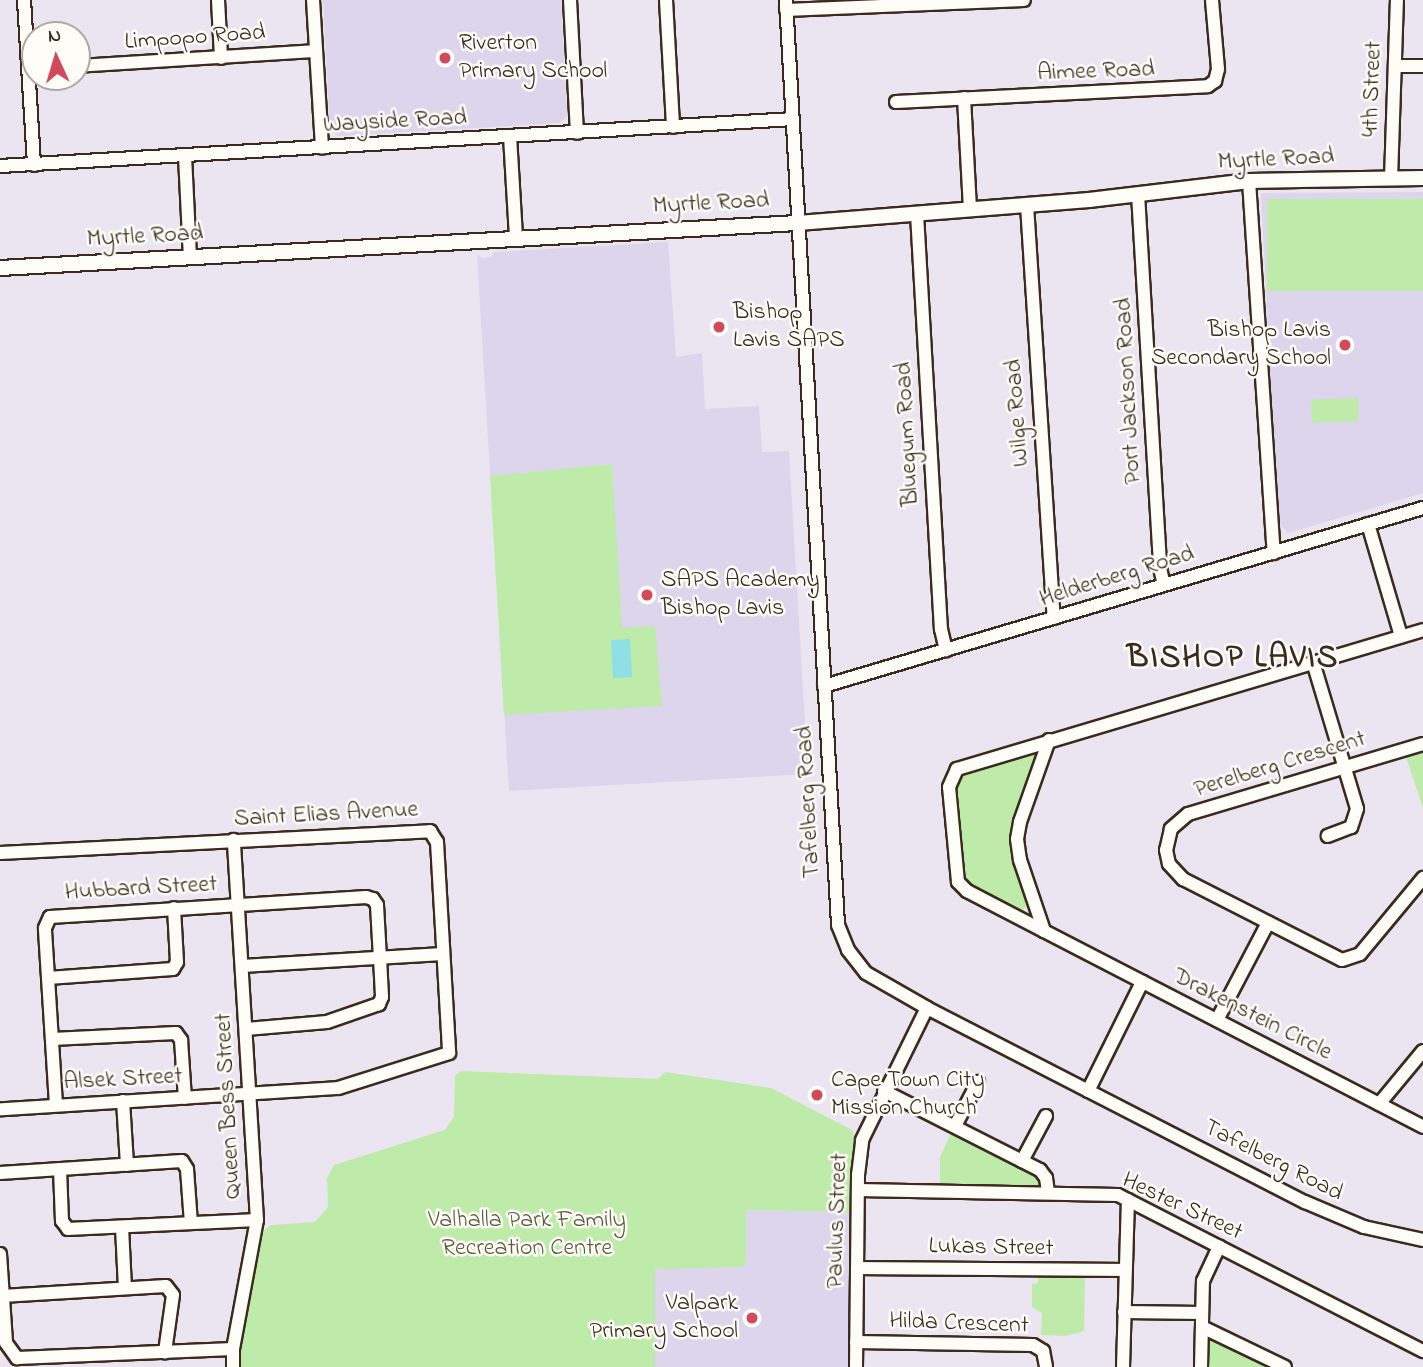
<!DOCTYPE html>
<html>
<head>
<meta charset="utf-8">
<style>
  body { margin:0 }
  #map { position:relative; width:1423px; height:1367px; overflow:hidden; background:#eae5f0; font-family:"Indie Flower",sans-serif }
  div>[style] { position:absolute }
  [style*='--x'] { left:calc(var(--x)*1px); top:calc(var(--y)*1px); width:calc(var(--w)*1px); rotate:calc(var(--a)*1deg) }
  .built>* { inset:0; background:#dcd5ec }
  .green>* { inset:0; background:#beeba9; transform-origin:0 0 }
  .water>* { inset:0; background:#8ee0e4; transform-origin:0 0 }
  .roads { filter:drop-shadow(2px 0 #3b2a1e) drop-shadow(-2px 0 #3b2a1e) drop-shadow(0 2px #3b2a1e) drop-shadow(0 -2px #3b2a1e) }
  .minor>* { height:12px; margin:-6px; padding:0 6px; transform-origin:6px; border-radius:6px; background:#fdfcf7 }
  .tertiary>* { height:14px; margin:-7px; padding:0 7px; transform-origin:7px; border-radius:7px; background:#fdfcf7 }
  .dots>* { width:19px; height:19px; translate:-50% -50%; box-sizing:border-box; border:4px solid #fdfcf7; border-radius:50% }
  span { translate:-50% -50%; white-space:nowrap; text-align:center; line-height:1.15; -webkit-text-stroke:5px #fdfcf7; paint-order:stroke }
  .street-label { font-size:24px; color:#3b2a1e }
  .poi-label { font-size:24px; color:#3b2a1e }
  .left { translate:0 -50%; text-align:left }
  .right { translate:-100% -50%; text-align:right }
  .park-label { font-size:24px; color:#5c5a41 }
  .district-label { font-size:32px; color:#3b2a1e; font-weight:700; letter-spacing:2px }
  .north { position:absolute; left:21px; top:21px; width:70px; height:70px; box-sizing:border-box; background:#fdfcf7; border:2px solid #afa8a0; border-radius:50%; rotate:356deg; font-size:19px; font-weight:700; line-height:28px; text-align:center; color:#3b2a1e }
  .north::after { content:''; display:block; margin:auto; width:24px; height:32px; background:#d1495b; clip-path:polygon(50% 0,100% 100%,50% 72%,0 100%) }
</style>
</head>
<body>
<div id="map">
  <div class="built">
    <div style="clip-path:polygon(323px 0,561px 0,567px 116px,560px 123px,338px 136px,330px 130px)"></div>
    <div style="clip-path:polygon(1423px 192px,1423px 493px,1288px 533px,1278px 521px,1261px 193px)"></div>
    <div style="clip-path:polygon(668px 242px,676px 357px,702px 353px,705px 409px,759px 406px,762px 452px,789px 451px,808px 774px,509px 791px,477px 254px,482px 258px,492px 257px,494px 252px)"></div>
    <div style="clip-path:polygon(746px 1210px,850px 1212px,849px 1367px,655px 1367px,655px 1268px,743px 1267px,746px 1262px)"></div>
  </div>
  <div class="green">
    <div style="left:1423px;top:199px;width:92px;height:156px;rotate:90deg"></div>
    <div style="left:1358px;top:398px;width:23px;height:47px;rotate:88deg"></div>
    <div style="clip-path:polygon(612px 464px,622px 628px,655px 626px,662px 706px,504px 715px,490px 476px)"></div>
    <div style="clip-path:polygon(1423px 749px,1423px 808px,1405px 754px)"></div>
    <div style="clip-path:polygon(1035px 750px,1038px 753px,1017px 818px,1029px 904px,1020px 912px,964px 883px,954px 788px,959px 774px)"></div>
    <div style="clip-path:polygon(461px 1071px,658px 1079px,665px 1072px,771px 1088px,852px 1130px,855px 1138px,850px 1212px,746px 1210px,746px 1262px,743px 1267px,655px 1269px,655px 1367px,239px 1367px,243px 1328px,261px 1233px,271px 1225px,315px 1222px,328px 1207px,327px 1178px,334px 1165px,445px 1130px,454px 1117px,455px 1076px)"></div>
    <div style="clip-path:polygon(953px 1129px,1040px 1175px,1041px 1186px,940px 1186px,940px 1157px)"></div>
    <div style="clip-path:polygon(1038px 1274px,1085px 1274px,1084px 1331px,1066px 1336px,1041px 1335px,1042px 1313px,1032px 1307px,1032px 1284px,1038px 1283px)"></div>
    <div style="clip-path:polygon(1210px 1337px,1277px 1367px,1205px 1367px)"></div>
  </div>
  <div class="water">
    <div style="left:630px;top:639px;width:38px;height:19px;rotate:87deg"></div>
  </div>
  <div class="roads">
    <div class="minor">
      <div style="--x:24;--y:0;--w:165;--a:86.5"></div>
      <div style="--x:218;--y:0;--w:58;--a:87"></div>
      <div style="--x:313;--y:0;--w:148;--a:86.5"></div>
      <div style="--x:570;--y:0;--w:133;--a:87"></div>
      <div style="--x:666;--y:0;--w:127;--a:86.8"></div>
      <div style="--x:786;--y:0;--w:926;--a:86.78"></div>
      <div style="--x:838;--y:925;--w:27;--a:68"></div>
      <div style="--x:848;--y:950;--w:29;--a:52"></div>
      <div style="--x:866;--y:973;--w:70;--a:29.8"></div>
      <div style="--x:927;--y:1008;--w:425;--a:27.2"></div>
      <div style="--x:1305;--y:1202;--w:64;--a:23"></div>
      <div style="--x:1364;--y:1227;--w:60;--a:12.4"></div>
      <div style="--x:786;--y:10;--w:238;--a:-2.4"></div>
      <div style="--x:77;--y:66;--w:239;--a:-3.6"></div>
      <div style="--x:1395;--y:66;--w:28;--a:0"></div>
      <div style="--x:964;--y:98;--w:112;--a:86.9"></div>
      <div style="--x:896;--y:102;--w:312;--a:-2.9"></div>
      <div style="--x:1208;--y:86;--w:9;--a:-36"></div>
      <div style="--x:1215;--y:81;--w:12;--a:-76"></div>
      <div style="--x:1218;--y:69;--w:69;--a:-95"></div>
      <div style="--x:510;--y:136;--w:102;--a:86.6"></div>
      <div style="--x:185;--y:156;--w:101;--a:87.2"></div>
      <div style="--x:0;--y:166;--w:794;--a:-3.39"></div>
      <div style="--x:1391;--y:179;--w:179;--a:-88.1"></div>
      <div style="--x:1249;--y:181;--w:373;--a:86.2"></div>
      <div style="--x:1138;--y:194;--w:375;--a:86.6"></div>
      <div style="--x:1160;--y:568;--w:17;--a:77"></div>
      <div style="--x:1027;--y:205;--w:414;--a:86.3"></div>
      <div style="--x:917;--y:214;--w:416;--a:86.7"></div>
      <div style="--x:941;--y:629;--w:22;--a:77"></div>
      <div style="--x:1368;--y:524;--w:117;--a:73.6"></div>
      <div style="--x:1313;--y:662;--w:153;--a:73.3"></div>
      <div style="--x:1357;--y:809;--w:19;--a:108"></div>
      <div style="--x:1351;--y:827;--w:25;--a:159"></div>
      <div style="--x:824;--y:686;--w:625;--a:-16.55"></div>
      <div style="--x:1049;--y:740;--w:87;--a:109.5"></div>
      <div style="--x:1020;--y:822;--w:17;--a:100"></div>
      <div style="--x:1017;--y:839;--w:21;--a:82"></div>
      <div style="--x:1020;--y:860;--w:75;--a:71.3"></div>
      <div style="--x:1044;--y:931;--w:427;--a:27.3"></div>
      <div style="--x:1423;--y:744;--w:245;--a:163.4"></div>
      <div style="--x:1188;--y:814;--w:23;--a:139"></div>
      <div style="--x:1171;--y:829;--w:22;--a:103"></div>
      <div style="--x:1166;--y:850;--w:14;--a:78"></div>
      <div style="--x:1169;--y:864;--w:21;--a:47"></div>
      <div style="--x:1183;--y:879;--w:178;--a:27"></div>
      <div style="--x:1342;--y:960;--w:19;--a:-18"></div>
      <div style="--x:1360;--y:954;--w:99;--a:-50.3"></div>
      <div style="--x:0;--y:853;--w:431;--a:-2.9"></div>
      <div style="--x:430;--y:831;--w:13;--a:58"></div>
      <div style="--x:437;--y:842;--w:211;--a:86.7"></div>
      <div style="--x:449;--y:1053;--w:116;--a:162.5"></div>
      <div style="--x:338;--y:1088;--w:339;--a:176.4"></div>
      <div style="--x:1044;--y:931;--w:87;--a:-152.5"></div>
      <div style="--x:967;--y:891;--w:13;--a:-135"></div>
      <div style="--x:958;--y:882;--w:95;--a:-95.4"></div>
      <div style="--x:949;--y:787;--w:20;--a:-66"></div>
      <div style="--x:957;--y:769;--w:486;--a:-16.6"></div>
      <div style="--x:242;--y:966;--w:201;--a:-3.4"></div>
      <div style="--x:48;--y:978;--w:125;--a:-4.1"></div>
      <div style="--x:173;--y:969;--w:8;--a:-60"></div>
      <div style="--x:177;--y:962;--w:54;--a:-93.2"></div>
      <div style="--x:1217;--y:1020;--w:110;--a:-62.3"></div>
      <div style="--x:52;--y:1039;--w:124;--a:-2.8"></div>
      <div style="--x:176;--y:1033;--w:9;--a:54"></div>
      <div style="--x:181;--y:1040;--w:58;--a:86.1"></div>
      <div style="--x:884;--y:1091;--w:175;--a:26.9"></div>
      <div style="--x:1040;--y:1170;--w:10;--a:53"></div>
      <div style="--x:1046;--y:1178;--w:15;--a:82"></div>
      <div style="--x:1088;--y:1091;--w:122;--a:-63.6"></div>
      <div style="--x:123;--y:1101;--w:64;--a:86.4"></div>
      <div style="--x:1379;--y:1104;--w:69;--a:-50.3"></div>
      <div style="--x:56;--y:1105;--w:177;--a:-93.6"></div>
      <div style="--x:45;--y:928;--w:12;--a:-66"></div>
      <div style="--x:50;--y:917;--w:317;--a:-3.6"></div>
      <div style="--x:366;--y:897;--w:7;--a:16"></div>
      <div style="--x:373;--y:899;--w:7;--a:56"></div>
      <div style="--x:377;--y:905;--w:53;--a:86.8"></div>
      <div style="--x:380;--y:958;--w:39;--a:87"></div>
      <div style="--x:382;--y:997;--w:8;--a:113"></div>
      <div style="--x:379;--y:1004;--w:55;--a:160.9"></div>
      <div style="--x:327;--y:1022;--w:81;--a:175.1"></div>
      <div style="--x:955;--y:1126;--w:50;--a:-62.4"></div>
      <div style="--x:1022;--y:1161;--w:51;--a:-61.9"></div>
      <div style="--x:60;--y:1169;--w:52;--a:87.8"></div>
      <div style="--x:62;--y:1221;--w:10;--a:53"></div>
      <div style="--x:68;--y:1229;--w:189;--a:-2.7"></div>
      <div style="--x:0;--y:1173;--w:182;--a:-3.8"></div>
      <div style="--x:182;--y:1161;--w:9;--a:58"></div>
      <div style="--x:187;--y:1169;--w:54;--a:85.8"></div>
      <div style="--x:858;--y:1190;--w:260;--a:1.1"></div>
      <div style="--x:1118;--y:1195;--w:343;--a:27.1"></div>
      <div style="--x:122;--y:1227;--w:61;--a:87.2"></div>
      <div style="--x:0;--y:1254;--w:89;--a:86.1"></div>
      <div style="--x:6;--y:1343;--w:19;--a:54"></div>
      <div style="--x:17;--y:1358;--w:216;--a:-2.4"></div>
      <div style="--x:857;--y:1268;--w:267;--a:0.4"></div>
      <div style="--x:2;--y:1296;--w:164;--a:-3.5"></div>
      <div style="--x:166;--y:1286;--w:11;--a:52"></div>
      <div style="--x:173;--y:1295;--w:58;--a:98"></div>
      <div style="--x:1124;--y:1312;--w:78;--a:0.7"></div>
      <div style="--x:1202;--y:1327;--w:92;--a:25.7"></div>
      <div style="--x:856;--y:1342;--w:177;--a:1"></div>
      <div style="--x:1033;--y:1345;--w:12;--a:31"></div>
      <div style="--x:1043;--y:1351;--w:16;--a:79"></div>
      <div style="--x:233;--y:1367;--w:18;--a:-90"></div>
      <div style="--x:233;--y:1349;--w:131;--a:-79.5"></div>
      <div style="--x:257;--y:1220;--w:381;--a:-93.5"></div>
      <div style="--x:856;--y:1367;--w:192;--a:-89.4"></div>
      <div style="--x:858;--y:1175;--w:35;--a:-83"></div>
      <div style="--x:862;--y:1140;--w:147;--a:-63.8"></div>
      <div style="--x:1123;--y:1367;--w:167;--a:-88.3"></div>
      <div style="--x:1201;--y:1367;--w:86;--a:-88.7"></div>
      <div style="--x:1203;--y:1281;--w:38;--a:-65"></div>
    </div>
    <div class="tertiary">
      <div style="--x:0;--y:268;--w:799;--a:-3.23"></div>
      <div style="--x:798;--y:223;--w:292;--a:-4.5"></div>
      <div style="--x:1089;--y:200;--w:161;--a:-6.8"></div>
      <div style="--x:1249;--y:181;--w:174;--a:-1"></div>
    </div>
  </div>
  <div class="dots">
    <div style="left:445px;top:58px;background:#d1495b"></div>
    <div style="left:719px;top:327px;background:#d1495b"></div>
    <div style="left:1345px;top:345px;background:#d1495b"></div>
    <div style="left:647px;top:595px;background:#d1495b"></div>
    <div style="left:817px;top:1095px;background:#d1495b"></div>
    <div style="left:752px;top:1318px;background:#d1495b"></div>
  </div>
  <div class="street-label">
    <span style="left:195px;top:38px;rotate:-4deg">Limpopo Road</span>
    <span style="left:1096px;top:72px;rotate:-2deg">Aimee Road</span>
    <span style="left:1373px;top:89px;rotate:-88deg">4th Street</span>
    <span style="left:395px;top:122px;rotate:-3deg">Wayside Road</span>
    <span style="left:1276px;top:160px;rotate:-3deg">Myrtle Road</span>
    <span style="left:711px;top:204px;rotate:-3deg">Myrtle Road</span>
    <span style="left:145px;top:237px;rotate:-3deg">Myrtle Road</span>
    <span style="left:1129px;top:391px;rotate:-93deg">Port Jackson Road</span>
    <span style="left:1018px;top:413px;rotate:-94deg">Wilge Road</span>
    <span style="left:908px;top:434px;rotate:-93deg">Bluegum Road</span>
    <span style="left:1117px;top:577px;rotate:-17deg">Helderberg Road</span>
    <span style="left:1280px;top:765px;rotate:-17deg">Perelberg Crescent</span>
    <span style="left:809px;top:802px;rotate:-93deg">Tafelberg Road</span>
    <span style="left:326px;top:815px;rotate:-3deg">Saint Elias Avenue</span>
    <span style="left:141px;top:889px;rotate:-3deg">Hubbard Street</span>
    <span style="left:1252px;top:1015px;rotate:27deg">Drakenstein Circle</span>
    <span style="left:123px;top:1080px;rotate:-3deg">Alsek Street</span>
    <span style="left:229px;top:1106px;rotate:-93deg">Queen Bess Street</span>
    <span style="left:1273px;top:1161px;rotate:27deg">Tafelberg Road</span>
    <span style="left:1182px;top:1207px;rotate:25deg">Hester Street</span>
    <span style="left:838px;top:1221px;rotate:-88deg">Paulus Street</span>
    <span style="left:991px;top:1248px;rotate:1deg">Lukas Street</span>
    <span style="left:959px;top:1324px;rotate:2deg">Hilda Crescent</span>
  </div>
  <div class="poi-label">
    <span class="left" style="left:459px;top:58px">Riverton<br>Primary School</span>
    <span class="left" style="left:733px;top:327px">Bishop<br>Lavis SAPS</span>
    <span class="right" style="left:1331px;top:345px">Bishop Lavis<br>Secondary School</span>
    <span class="left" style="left:661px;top:595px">SAPS Academy<br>Bishop Lavis</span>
    <span class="left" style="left:831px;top:1095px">Cape Town City<br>Mission Church</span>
    <span class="right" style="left:738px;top:1318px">Valpark<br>Primary School</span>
  </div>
  <div class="park-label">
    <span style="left:527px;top:1235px">Valhalla Park Family<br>Recreation Centre</span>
  </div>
  <div class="district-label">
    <span style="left:1233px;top:659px">BISHOP LAVIS</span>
  </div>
  <div class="north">N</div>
</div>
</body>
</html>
